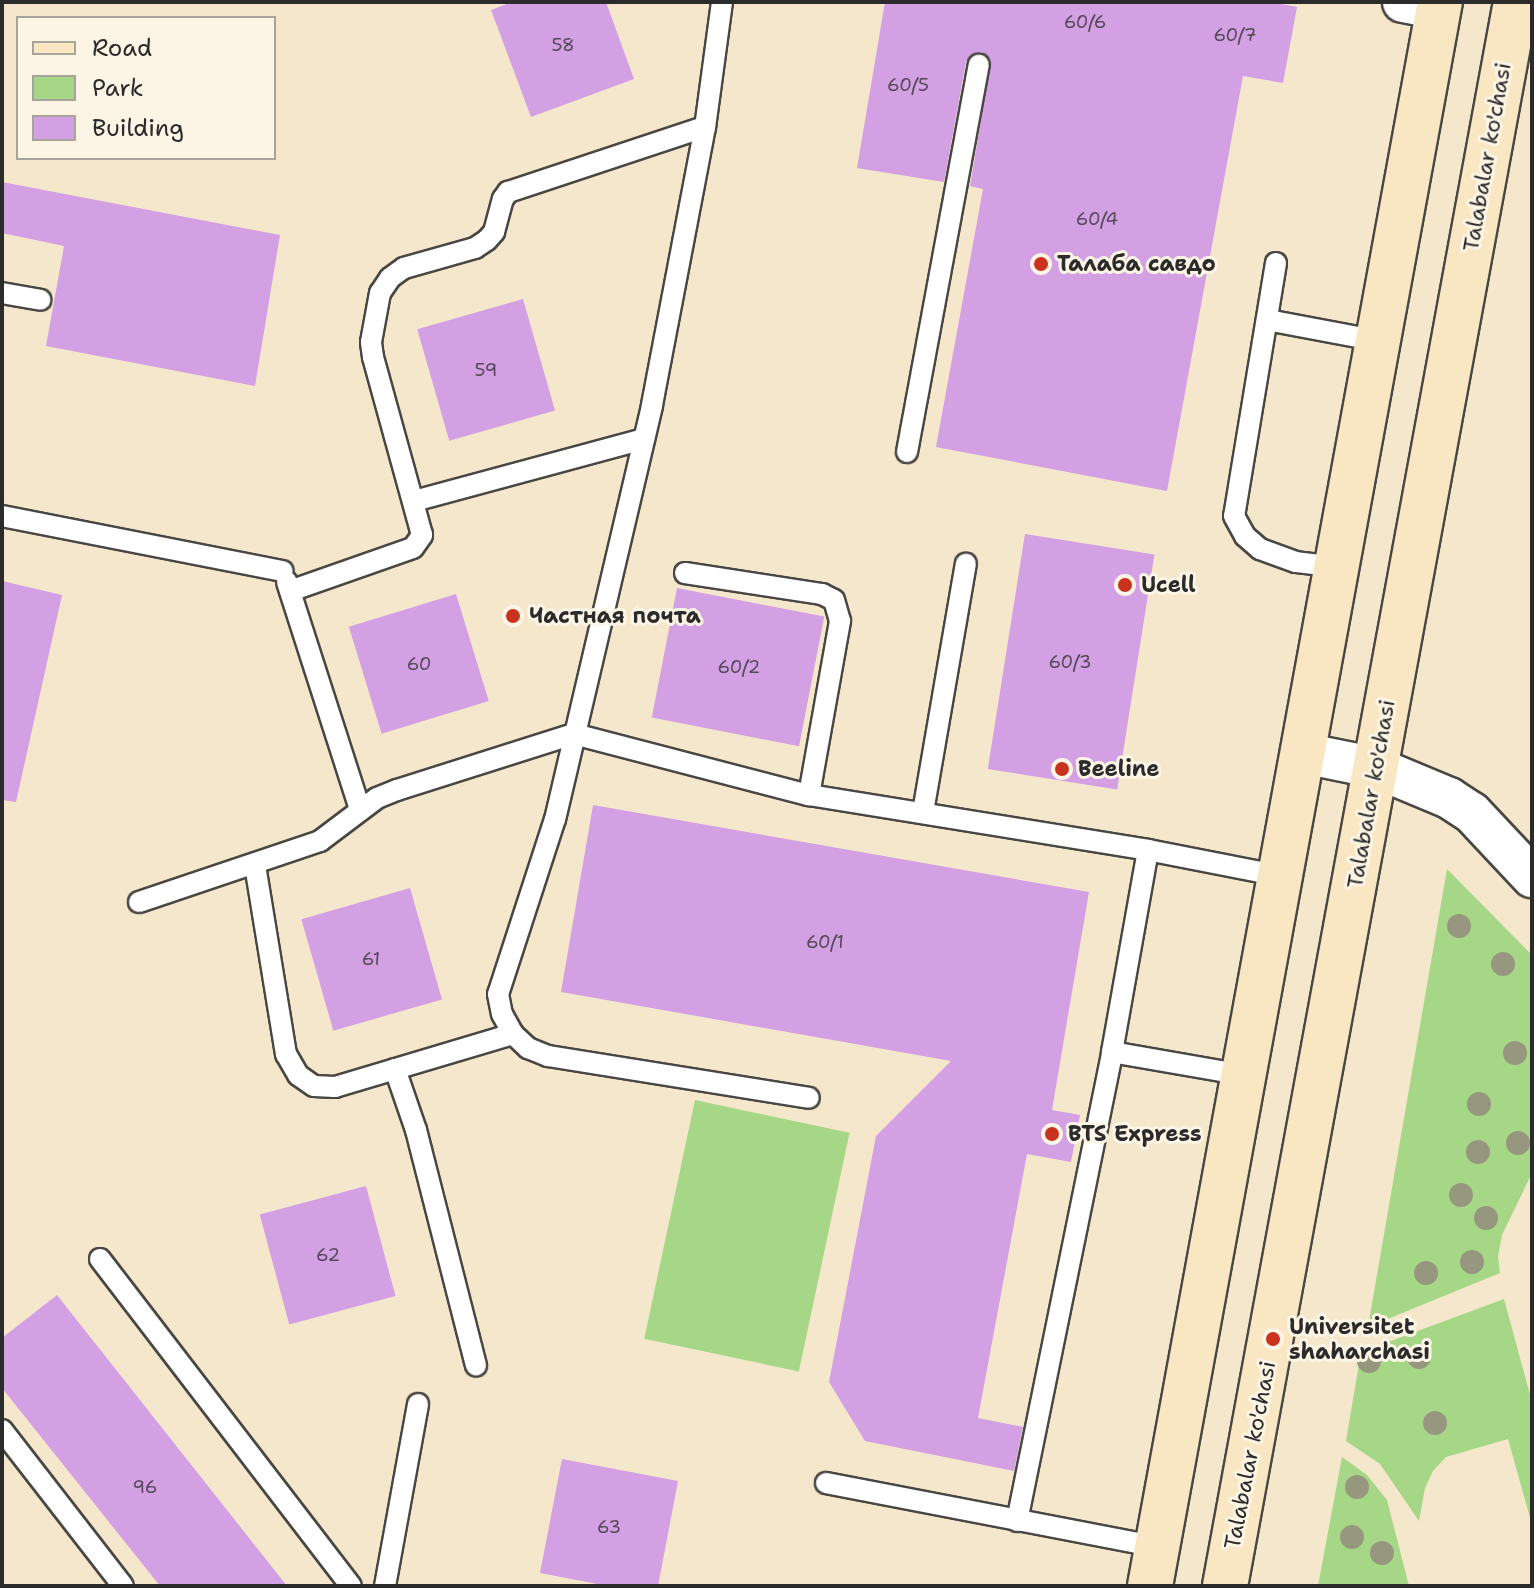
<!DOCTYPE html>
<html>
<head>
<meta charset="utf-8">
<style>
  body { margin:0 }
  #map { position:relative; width:1534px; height:1588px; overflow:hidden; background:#f5e7cc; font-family:"Shantell Sans",sans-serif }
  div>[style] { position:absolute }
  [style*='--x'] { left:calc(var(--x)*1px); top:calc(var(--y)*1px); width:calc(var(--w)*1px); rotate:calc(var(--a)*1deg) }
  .green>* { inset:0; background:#a6d786; transform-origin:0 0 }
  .building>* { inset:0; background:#d2a0e3; transform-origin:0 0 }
  .roads { filter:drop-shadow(2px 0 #494743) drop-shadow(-2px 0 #494743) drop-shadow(0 2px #494743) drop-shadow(0 -2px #494743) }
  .lane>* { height:20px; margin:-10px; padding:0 10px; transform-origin:10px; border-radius:10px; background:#fff }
  .street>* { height:40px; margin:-20px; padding:0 20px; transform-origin:20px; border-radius:20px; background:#fff }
  .secondary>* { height:44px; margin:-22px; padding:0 22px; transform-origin:22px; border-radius:22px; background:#f9e7c3 }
  .trees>* { width:24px; height:24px; margin:-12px; border-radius:50%; background:#979780 }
  .dots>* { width:22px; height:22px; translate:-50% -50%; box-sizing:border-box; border:4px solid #fcf5e5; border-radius:50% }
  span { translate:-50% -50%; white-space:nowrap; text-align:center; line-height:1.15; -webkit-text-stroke:6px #fcf5e5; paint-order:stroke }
  .number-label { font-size:18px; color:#554859 }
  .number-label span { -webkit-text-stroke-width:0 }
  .street-label { font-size:22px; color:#2b2b2b }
  .poi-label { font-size:22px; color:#2b2b2b; font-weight:700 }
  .left { translate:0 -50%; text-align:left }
  .frame { position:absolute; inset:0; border:4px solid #2b2b2b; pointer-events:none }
  .legend { position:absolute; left:16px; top:16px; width:260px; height:144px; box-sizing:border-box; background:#fcf5e5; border:2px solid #a8a49b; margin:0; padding:10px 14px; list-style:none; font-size:24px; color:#2b2b2b }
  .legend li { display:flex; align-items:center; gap:16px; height:40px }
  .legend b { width:40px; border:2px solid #a8a49b }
</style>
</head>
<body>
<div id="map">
  <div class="green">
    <div style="clip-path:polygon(1447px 869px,1532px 955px,1532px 1173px,1502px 1235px,1498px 1256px,1500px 1273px,1368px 1327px)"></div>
    <div style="left:695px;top:1100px;width:158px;height:244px;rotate:12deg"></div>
    <div style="clip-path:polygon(1504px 1299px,1532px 1402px,1532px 1525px,1508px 1439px,1446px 1457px,1433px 1471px,1425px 1488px,1419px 1521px,1380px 1464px,1346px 1441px,1361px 1352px)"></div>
    <div style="clip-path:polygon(1342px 1457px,1367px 1475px,1387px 1500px,1409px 1586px,1318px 1586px)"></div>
  </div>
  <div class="building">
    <div style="clip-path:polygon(512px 2px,606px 2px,634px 79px,531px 117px,491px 10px)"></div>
    <div style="clip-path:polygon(885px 2px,1271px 2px,1297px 7px,1283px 83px,1243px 76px,1167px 491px,936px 447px,983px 189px,970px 186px,991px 61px,981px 52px,970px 56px,966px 62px,944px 182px,857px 168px)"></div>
    <div style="clip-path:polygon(2px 182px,280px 235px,255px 386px,46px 346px,64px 246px,2px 233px)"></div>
    <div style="left:523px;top:299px;width:116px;height:110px;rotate:74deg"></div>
    <div style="left:1025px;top:534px;width:131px;height:238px;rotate:9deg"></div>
    <div style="clip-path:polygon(2px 581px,62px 595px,16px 802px,2px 800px)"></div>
    <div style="left:677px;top:588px;width:150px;height:132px;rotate:11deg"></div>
    <div style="left:456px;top:594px;width:112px;height:112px;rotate:73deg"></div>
    <div style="clip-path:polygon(593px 805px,1089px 892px,1052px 1110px,1080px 1115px,1071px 1162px,1027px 1154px,978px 1418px,1023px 1427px,1014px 1471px,865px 1441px,829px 1382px,876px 1136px,951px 1061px,561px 992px)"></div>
    <div style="left:410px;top:888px;width:116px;height:113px;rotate:74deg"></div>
    <div style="left:366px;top:1186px;width:114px;height:110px;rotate:75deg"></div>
    <div style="clip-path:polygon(57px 1295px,287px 1586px,160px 1586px,2px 1388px,2px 1338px)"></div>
    <div style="clip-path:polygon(562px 1459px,678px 1481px,658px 1586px,608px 1586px,540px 1573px)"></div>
  </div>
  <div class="roads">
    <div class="lane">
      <div style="--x:722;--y:2;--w:126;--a:97.7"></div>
      <div style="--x:705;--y:127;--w:284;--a:100.8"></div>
      <div style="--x:652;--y:406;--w:424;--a:103.2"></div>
      <div style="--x:555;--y:819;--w:184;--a:108"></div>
      <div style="--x:498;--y:994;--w:20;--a:79"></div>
      <div style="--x:502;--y:1014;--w:23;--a:61"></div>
      <div style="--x:513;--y:1034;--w:21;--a:43"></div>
      <div style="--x:528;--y:1048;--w:22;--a:22"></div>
      <div style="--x:548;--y:1056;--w:264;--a:9.1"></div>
      <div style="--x:1276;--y:263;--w:256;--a:99.4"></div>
      <div style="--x:1234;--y:516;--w:23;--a:61"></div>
      <div style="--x:1245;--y:536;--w:20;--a:41"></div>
      <div style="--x:1260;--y:549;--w:38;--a:20"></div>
      <div style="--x:1296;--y:562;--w:42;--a:6.8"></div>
      <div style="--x:2;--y:293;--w:39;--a:10"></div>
      <div style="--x:1267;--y:320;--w:114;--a:10.6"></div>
      <div style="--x:907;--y:452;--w:394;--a:-79.5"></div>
      <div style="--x:414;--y:501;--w:238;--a:-15.1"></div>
      <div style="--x:2;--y:516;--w:286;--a:11.1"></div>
      <div style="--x:685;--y:573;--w:139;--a:8.7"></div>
      <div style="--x:822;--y:594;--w:13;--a:27"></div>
      <div style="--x:834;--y:600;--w:22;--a:74"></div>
      <div style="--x:840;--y:621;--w:177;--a:100.1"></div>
      <div style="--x:287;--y:582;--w:239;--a:72.2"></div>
      <div style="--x:290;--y:591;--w:130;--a:-19.3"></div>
      <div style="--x:413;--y:548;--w:16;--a:-55"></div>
      <div style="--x:422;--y:535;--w:185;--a:-105.4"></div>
      <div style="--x:373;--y:357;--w:15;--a:-98"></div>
      <div style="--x:371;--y:342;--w:50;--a:-79.6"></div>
      <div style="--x:380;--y:293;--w:18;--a:-56"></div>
      <div style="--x:390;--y:278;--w:17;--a:-36"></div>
      <div style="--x:404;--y:268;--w:74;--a:-15.7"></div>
      <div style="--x:475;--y:248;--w:14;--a:-34"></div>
      <div style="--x:487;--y:240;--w:11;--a:-49"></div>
      <div style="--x:494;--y:232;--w:34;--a:-75"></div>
      <div style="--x:503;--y:199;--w:9;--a:-54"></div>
      <div style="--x:508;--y:192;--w:207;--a:-18.3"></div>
      <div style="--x:923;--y:812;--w:252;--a:-80.2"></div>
      <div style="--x:1148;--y:850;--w:205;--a:100.1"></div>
      <div style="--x:1112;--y:1052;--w:134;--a:9.9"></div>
      <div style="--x:255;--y:865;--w:192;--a:80.7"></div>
      <div style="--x:286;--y:1054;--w:24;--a:60"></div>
      <div style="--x:298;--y:1075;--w:19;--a:35"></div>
      <div style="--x:314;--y:1086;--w:21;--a:3"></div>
      <div style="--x:335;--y:1087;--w:186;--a:-16.6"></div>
      <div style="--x:139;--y:902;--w:191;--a:-18.6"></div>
      <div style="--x:320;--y:841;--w:71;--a:-37"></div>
      <div style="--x:377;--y:798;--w:22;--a:-22"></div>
      <div style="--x:397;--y:790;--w:186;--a:-17.6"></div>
      <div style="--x:574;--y:734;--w:243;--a:14.6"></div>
      <div style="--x:809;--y:795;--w:343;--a:9.2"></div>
      <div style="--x:1148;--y:850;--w:135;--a:11.1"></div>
      <div style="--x:395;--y:1069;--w:65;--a:71"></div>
      <div style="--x:416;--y:1130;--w:243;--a:75.7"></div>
      <div style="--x:100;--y:1259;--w:412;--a:52.5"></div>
      <div style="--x:2;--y:1430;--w:197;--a:52.2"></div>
      <div style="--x:826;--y:1483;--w:337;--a:10.9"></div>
      <div style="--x:1017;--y:1521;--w:479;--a:-78.5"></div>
      <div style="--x:385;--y:1586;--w:185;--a:-79.7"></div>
    </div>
    <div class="street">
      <div style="--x:1403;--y:2;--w:36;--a:11"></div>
      <div style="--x:1303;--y:753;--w:76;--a:11.5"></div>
      <div style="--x:1377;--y:768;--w:78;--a:22.6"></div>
      <div style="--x:1449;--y:798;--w:27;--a:33"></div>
      <div style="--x:1472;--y:813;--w:88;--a:46.8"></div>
    </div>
    <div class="secondary">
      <div style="--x:1150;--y:1586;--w:1610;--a:-79.63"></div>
      <div style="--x:1225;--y:1586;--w:1611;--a:-79.59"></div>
    </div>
  </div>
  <div class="trees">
    <div style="left:1459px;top:926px"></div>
    <div style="left:1503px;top:964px"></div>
    <div style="left:1515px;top:1053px"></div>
    <div style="left:1479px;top:1104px"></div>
    <div style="left:1518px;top:1143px"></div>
    <div style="left:1478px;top:1152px"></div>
    <div style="left:1461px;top:1195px"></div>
    <div style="left:1486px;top:1218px"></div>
    <div style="left:1472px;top:1262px"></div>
    <div style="left:1426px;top:1273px"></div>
    <div style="left:1419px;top:1357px"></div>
    <div style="left:1369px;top:1361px"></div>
    <div style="left:1435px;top:1423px"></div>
    <div style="left:1357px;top:1487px"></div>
    <div style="left:1352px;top:1537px"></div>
    <div style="left:1382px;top:1553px"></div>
  </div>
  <div class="dots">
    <div style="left:1041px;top:264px;background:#c8321e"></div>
    <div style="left:1125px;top:585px;background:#c8321e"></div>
    <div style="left:513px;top:616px;background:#c8321e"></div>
    <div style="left:1062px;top:769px;background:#c8321e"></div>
    <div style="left:1052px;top:1134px;background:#c8321e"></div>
    <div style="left:1273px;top:1339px;background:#c8321e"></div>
  </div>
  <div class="number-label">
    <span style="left:1085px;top:22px">60/6</span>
    <span style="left:1235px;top:35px">60/7</span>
    <span style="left:563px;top:45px">58</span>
    <span style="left:908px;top:85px">60/5</span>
    <span style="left:1097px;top:219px">60/4</span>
    <span style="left:486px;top:370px">59</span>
    <span style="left:1070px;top:662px">60/3</span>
    <span style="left:419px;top:664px">60</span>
    <span style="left:739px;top:667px">60/2</span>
    <span style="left:825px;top:942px">60/1</span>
    <span style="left:371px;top:959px">61</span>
    <span style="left:328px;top:1255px">62</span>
    <span style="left:145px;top:1487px">96</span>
    <span style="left:609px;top:1527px">63</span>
  </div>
  <div class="street-label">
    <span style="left:1487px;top:157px;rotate:-80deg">Talabalar ko'chasi</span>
    <span style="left:1371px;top:794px;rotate:-80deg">Talabalar ko'chasi</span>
    <span style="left:1250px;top:1455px;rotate:-79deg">Talabalar ko'chasi</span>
  </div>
  <div class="poi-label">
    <span class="left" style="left:1057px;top:264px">Талаба савдо</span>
    <span class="left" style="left:1141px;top:585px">Ucell</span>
    <span class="left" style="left:529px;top:616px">Частная почта</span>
    <span class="left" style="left:1078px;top:769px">Beeline</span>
    <span class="left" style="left:1068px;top:1134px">BTS Express</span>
    <span class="left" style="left:1289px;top:1339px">Universitet<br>shaharchasi</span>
  </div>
  <div class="frame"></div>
  <ul class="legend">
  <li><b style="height:10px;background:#f9e7c3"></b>Road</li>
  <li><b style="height:22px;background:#a6d786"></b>Park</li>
  <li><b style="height:22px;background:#d2a0e3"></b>Building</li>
  </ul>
</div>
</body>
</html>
